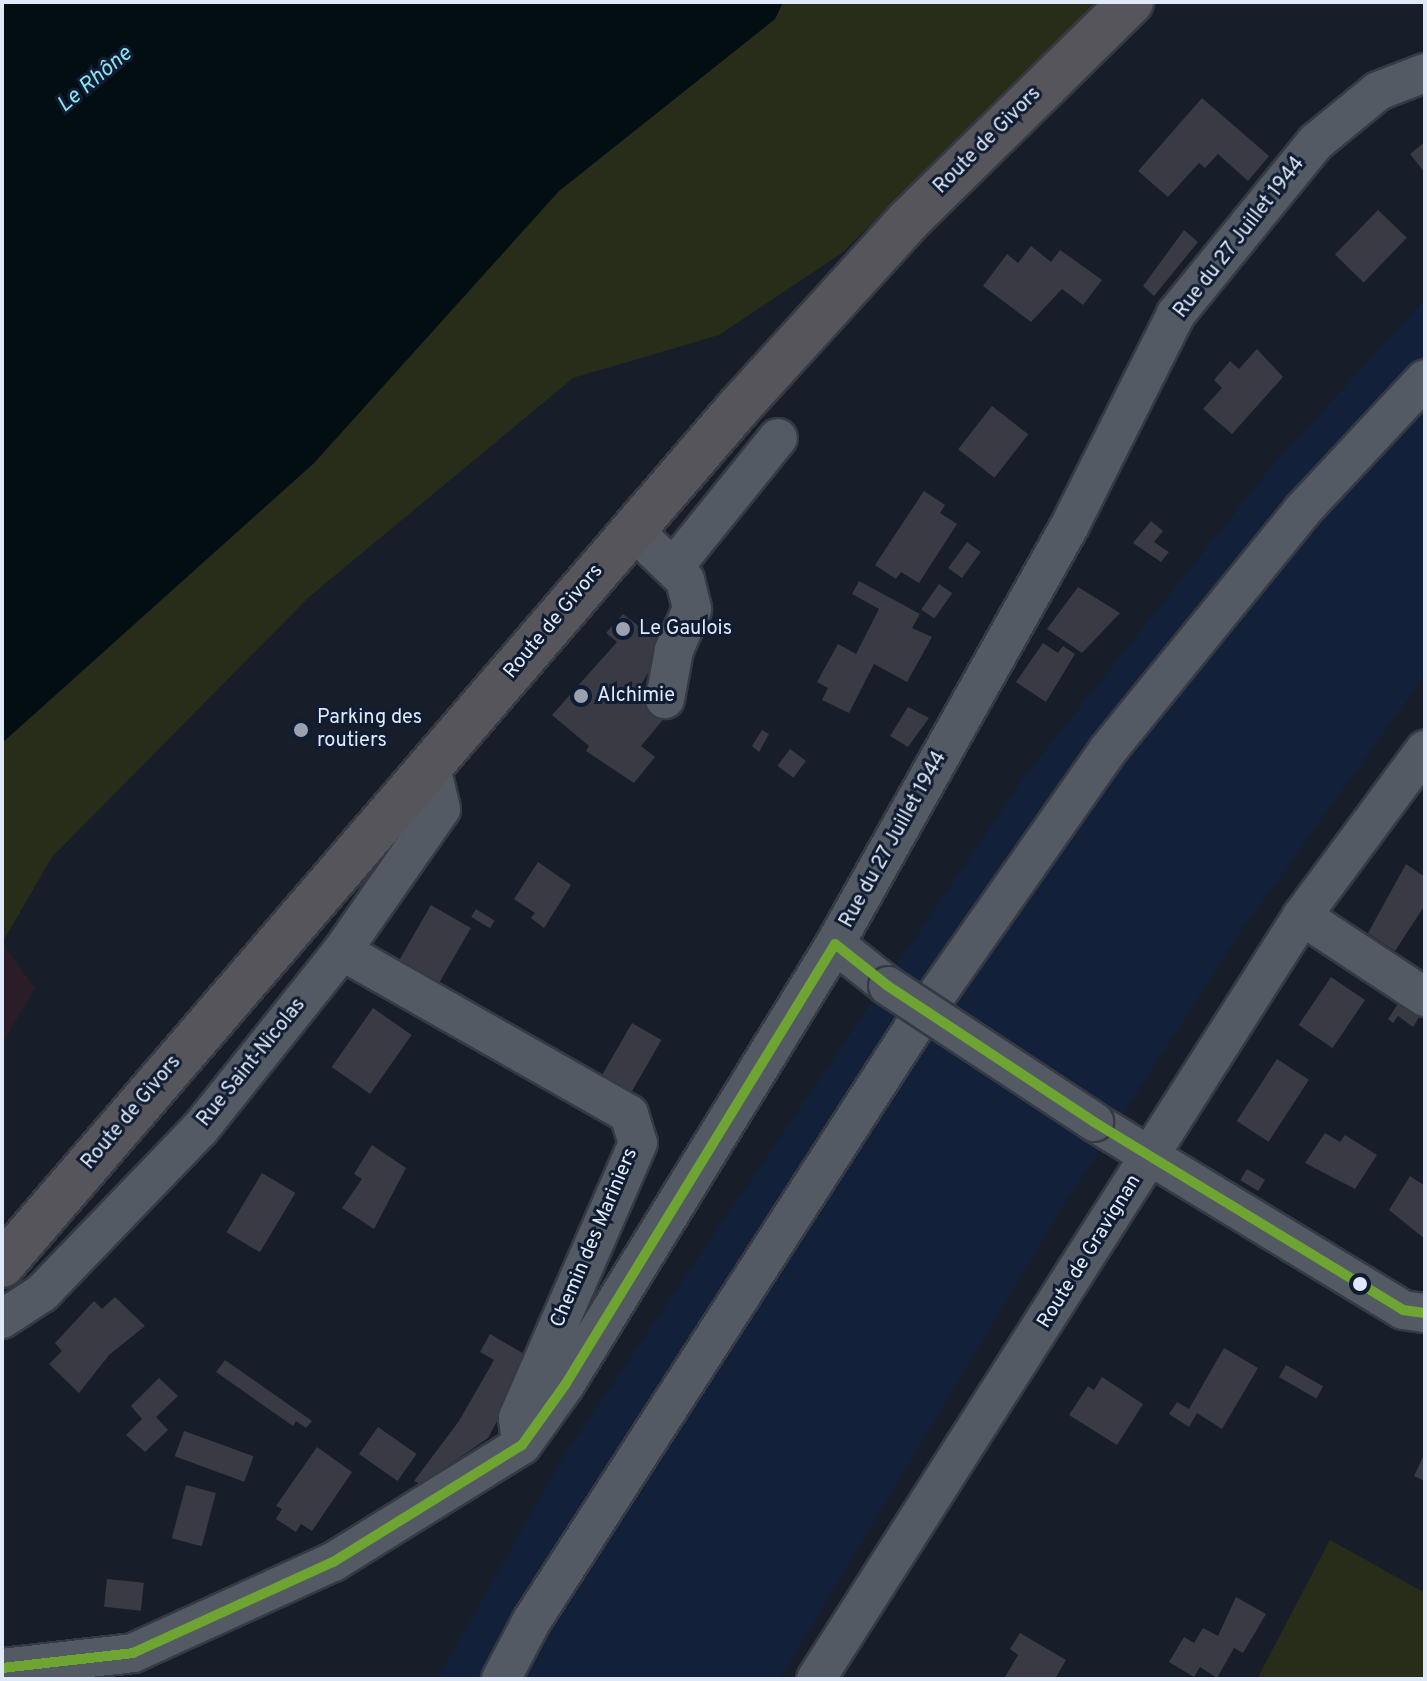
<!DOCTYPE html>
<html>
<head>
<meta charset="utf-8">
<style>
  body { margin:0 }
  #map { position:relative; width:1427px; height:1681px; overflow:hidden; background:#171e29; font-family:Overpass,sans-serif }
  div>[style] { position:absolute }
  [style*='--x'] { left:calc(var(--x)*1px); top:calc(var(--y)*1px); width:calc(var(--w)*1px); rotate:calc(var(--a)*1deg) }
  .industrial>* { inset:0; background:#2a1d28 }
  .built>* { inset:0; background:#122039 }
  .green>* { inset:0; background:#282d19 }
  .water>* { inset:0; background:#020e12 }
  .building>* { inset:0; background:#3a3a44; transform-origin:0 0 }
  .roads { filter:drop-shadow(2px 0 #353a44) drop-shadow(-2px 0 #353a44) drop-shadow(0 2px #353a44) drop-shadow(0 -2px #353a44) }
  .minor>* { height:38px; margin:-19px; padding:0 19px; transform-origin:19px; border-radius:19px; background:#535a63 }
  .major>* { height:44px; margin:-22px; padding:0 22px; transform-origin:22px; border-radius:22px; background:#56555b }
  .bridges { filter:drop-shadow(2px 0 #353a44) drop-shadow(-2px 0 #353a44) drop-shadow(0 2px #353a44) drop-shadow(0 -2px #353a44) }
  .minor-bridge>* { height:38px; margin:-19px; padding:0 19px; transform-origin:19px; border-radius:19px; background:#535a63 }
  .bus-1>* { height:10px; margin:-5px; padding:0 5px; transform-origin:5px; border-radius:5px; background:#6da432 }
  .dots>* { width:22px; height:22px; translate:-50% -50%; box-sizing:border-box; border:4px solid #0f1c31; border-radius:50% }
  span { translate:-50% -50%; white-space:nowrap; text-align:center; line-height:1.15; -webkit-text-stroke:6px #0f1c31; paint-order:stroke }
  .street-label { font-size:20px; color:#e0e9f8 }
  .poi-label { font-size:20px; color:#e0e9f8 }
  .left { translate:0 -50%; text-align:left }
  .water-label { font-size:22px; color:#8de3f1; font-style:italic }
  .frame { position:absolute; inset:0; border:4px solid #e0e9f8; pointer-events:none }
</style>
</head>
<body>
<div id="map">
  <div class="industrial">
    <div style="clip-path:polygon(2px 943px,35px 988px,2px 1044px)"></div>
  </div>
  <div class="built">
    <div style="clip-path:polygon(1425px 299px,1425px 675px,1240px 933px,1056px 1218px,780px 1679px,437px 1679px,565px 1454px,1025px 776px,1267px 472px)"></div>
  </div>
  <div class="green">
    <div style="clip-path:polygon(783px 2px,1098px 2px,842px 253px,719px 335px,573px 378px,309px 597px,52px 857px,2px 943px,2px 743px,314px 463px,559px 191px,775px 19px)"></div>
    <div style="clip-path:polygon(1330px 1540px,1425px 1593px,1425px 1679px,1257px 1679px)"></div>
  </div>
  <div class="water">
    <div style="clip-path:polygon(2px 2px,783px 2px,775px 19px,559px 191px,314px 463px,2px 743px)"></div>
  </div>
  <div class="building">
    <div style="clip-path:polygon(1202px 98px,1269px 156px,1248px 181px,1218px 154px,1205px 168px,1199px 163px,1168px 197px,1138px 171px)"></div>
    <div style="clip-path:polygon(1425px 142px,1425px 173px,1410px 154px)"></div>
    <div style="left:1378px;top:210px;width:40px;height:62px;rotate:44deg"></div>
    <div style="clip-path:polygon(1184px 230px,1198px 242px,1154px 296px,1143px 286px)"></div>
    <div style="clip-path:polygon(1031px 246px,1051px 262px,1060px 250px,1102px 280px,1083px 305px,1062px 289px,1031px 322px,983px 286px,1007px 254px,1018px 263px)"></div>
    <div style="clip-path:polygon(1257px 349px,1283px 377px,1232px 434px,1203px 409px,1222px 388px,1214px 380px,1230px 361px,1239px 369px)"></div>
    <div style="left:992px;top:406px;width:46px;height:55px;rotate:38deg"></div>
    <div style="clip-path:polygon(924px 491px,945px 505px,940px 513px,957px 524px,919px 583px,901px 572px,896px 579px,875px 565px)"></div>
    <div style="clip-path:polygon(1151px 521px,1163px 531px,1154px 542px,1169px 552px,1161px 562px,1133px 543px)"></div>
    <div style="left:967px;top:542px;width:17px;height:32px;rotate:36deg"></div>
    <div style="clip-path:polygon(859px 581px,920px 614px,912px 628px,932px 637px,907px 682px,874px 664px,849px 713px,822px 700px,828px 688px,817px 682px,838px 644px,856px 654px,879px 609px,852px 594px)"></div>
    <div style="left:939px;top:584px;width:16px;height:31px;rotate:35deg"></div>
    <div style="clip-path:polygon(1078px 587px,1120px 613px,1082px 653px,1047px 629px)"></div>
    <div style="clip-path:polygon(623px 614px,649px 634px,658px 622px,671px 634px,641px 685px,649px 692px,644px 698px,666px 716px,641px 746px,655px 757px,634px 783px,586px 751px,589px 746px,552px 715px,617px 642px,606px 633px)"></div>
    <div style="clip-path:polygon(1043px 643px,1058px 653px,1063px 646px,1075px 654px,1046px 702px,1016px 682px)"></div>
    <div style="clip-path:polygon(908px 707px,929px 718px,908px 747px,890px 736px)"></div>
    <div style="clip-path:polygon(762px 730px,769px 734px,759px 752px,752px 746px)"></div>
    <div style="left:790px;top:749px;width:20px;height:21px;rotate:37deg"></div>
    <div style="clip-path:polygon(538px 862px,571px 885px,544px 928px,531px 918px,535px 913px,514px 899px)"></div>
    <div style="clip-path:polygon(1406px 864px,1425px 877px,1425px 905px,1395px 951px,1368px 933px)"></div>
    <div style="left:431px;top:905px;width:46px;height:67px;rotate:30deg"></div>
    <div style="left:476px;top:909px;width:22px;height:9px;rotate:32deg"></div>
    <div style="left:1331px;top:977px;width:41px;height:58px;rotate:34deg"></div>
    <div style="clip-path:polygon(1399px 1002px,1420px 1016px,1413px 1027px,1398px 1016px,1393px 1023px,1388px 1019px)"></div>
    <div style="left:373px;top:1008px;width:47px;height:72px;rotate:35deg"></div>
    <div style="left:632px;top:1023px;width:34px;height:68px;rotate:30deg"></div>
    <div style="left:1277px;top:1059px;width:38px;height:74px;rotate:33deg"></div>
    <div style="clip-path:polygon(1325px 1133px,1340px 1142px,1345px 1135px,1377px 1155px,1355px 1189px,1305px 1163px)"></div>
    <div style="clip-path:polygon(372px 1145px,406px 1168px,374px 1229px,342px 1208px,362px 1179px,354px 1174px)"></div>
    <div style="left:1247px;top:1169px;width:21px;height:13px;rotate:31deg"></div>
    <div style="left:262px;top:1173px;width:39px;height:69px;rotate:31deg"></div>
    <div style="clip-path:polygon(1410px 1176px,1425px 1186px,1425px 1239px,1389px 1210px)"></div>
    <div style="clip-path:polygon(115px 1297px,145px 1326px,109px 1355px,79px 1393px,49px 1364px,62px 1351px,55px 1343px,94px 1301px,102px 1309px)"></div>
    <div style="clip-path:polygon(490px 1334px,531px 1358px,488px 1438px,421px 1484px,414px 1481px,459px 1421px,494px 1360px,480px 1352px)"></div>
    <div style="clip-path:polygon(1224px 1348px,1258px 1368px,1222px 1429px,1197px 1413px,1189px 1427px,1169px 1414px,1177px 1402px,1189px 1409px)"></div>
    <div style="clip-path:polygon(225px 1360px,312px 1421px,306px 1428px,296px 1421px,293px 1426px,216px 1372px)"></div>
    <div style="left:1286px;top:1365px;width:43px;height:14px;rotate:30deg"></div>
    <div style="clip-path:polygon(1102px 1377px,1143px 1404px,1117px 1445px,1069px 1415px,1088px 1386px,1094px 1390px)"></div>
    <div style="clip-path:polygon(159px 1378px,178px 1396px,156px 1417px,168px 1430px,145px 1452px,126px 1435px,142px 1419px,131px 1406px)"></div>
    <div style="left:378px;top:1427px;width:47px;height:33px;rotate:35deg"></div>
    <div style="left:184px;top:1431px;width:74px;height:27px;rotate:20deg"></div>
    <div style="clip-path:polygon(317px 1447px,352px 1472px,312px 1531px,301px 1524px,296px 1532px,276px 1519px,282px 1509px,276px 1506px)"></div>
    <div style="clip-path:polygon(1425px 1453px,1425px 1481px,1414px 1476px)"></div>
    <div style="left:186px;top:1485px;width:31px;height:55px;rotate:15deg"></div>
    <div style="left:107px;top:1579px;width:37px;height:28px;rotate:6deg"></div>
    <div style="clip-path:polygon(1236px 1597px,1266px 1614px,1243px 1653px,1234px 1648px,1217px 1678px,1200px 1667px,1194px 1677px,1169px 1662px,1184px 1637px,1194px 1643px,1203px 1628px,1218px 1636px)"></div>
    <div style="clip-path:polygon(1020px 1633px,1066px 1660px,1055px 1679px,1005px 1677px,1018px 1655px,1010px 1649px)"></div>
  </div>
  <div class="roads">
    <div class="minor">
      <div style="--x:632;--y:529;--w:74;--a:43.9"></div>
      <div style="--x:685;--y:580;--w:30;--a:76"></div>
      <div style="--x:692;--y:609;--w:45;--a:113.7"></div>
      <div style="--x:674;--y:650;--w:50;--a:100.4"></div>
      <div style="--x:673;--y:568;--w:167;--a:-51.1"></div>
      <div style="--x:1302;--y:916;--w:147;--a:33.4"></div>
      <div style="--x:835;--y:944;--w:68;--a:38.4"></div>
      <div style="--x:342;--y:951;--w:330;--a:29.6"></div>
      <div style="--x:629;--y:1114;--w:30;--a:73"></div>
      <div style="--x:638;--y:1143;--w:300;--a:113.6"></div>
      <div style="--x:518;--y:1418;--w:17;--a:83"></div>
      <div style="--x:1094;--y:1122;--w:362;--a:31.3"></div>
      <div style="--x:1403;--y:1310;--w:22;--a:8"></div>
      <div style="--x:2;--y:1319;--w:48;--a:-33"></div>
      <div style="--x:42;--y:1293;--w:228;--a:-46.1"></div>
      <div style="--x:200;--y:1129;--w:228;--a:-51.4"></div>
      <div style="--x:342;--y:951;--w:173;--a:-55.1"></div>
      <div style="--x:441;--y:809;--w:43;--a:-103.4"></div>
      <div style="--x:2;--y:1668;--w:132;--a:-6.5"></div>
      <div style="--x:133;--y:1653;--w:220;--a:-24.5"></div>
      <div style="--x:333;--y:1562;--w:222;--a:-31.8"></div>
      <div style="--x:522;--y:1445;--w:74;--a:-54.4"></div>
      <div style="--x:565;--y:1385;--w:517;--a:-58.52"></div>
      <div style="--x:835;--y:944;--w:480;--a:-60.7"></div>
      <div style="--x:1070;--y:525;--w:236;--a:-63.3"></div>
      <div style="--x:1176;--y:314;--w:222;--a:-50.9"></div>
      <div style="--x:1316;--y:142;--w:80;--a:-39.4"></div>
      <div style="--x:1378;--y:91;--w:50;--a:-21"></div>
      <div style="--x:501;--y:1679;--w:64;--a:-62.2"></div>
      <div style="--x:531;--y:1622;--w:704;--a:-57.24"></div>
      <div style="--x:912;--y:1030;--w:342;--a:-55"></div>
      <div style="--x:1108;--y:750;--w:308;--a:-50.9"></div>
      <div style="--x:1302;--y:511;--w:180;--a:-47"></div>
      <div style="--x:816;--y:1679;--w:905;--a:-57.5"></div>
      <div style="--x:1302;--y:916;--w:207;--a:-53.5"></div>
    </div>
    <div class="major">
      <div style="--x:2;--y:1265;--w:1130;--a:-49.34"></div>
      <div style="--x:738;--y:408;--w:253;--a:-47.7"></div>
      <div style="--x:908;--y:221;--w:313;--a:-44.5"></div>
    </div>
  </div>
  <div class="bridges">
    <div class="minor-bridge">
      <div style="--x:888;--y:986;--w:247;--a:33.4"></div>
    </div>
  </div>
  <div class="bus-1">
    <div style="--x:835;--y:944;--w:68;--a:38.4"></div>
    <div style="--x:888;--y:986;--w:247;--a:33.4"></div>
    <div style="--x:1094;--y:1122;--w:362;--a:31.3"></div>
    <div style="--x:1403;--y:1310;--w:22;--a:8"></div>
    <div style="--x:2;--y:1668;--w:132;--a:-6.5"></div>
    <div style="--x:133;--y:1653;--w:220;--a:-24.5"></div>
    <div style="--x:333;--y:1562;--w:222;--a:-31.8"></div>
    <div style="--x:522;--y:1445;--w:74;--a:-54.4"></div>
    <div style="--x:565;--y:1385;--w:517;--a:-58.52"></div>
  </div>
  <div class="dots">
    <div style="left:623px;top:629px;background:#9aa2b0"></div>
    <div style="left:581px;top:696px;background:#9aa2b0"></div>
    <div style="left:301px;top:730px;background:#9aa2b0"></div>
    <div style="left:1360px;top:1284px;background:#e0e9f8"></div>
  </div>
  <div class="street-label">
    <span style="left:988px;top:141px;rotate:-45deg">Route de Givors</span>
    <span style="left:1240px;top:238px;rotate:-52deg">Rue du 27 Juillet 1944</span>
    <span style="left:554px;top:622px;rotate:-50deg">Route de Givors</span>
    <span style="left:894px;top:840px;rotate:-61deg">Rue du 27 Juillet 1944</span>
    <span style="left:252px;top:1063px;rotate:-51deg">Rue Saint-Nicolas</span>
    <span style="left:132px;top:1113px;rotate:-50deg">Route de Givors</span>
    <span style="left:595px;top:1238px;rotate:-67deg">Chemin des Mariniers</span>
    <span style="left:1090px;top:1252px;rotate:-58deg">Route de Gravignan</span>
  </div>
  <div class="poi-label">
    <span class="left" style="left:639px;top:629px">Le Gaulois</span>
    <span class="left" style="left:597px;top:696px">Alchimie</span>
    <span class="left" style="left:317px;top:730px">Parking des<br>routiers</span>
  </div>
  <div class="water-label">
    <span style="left:95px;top:80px;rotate:-40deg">Le Rhône</span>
  </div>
  <div class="frame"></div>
</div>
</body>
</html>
